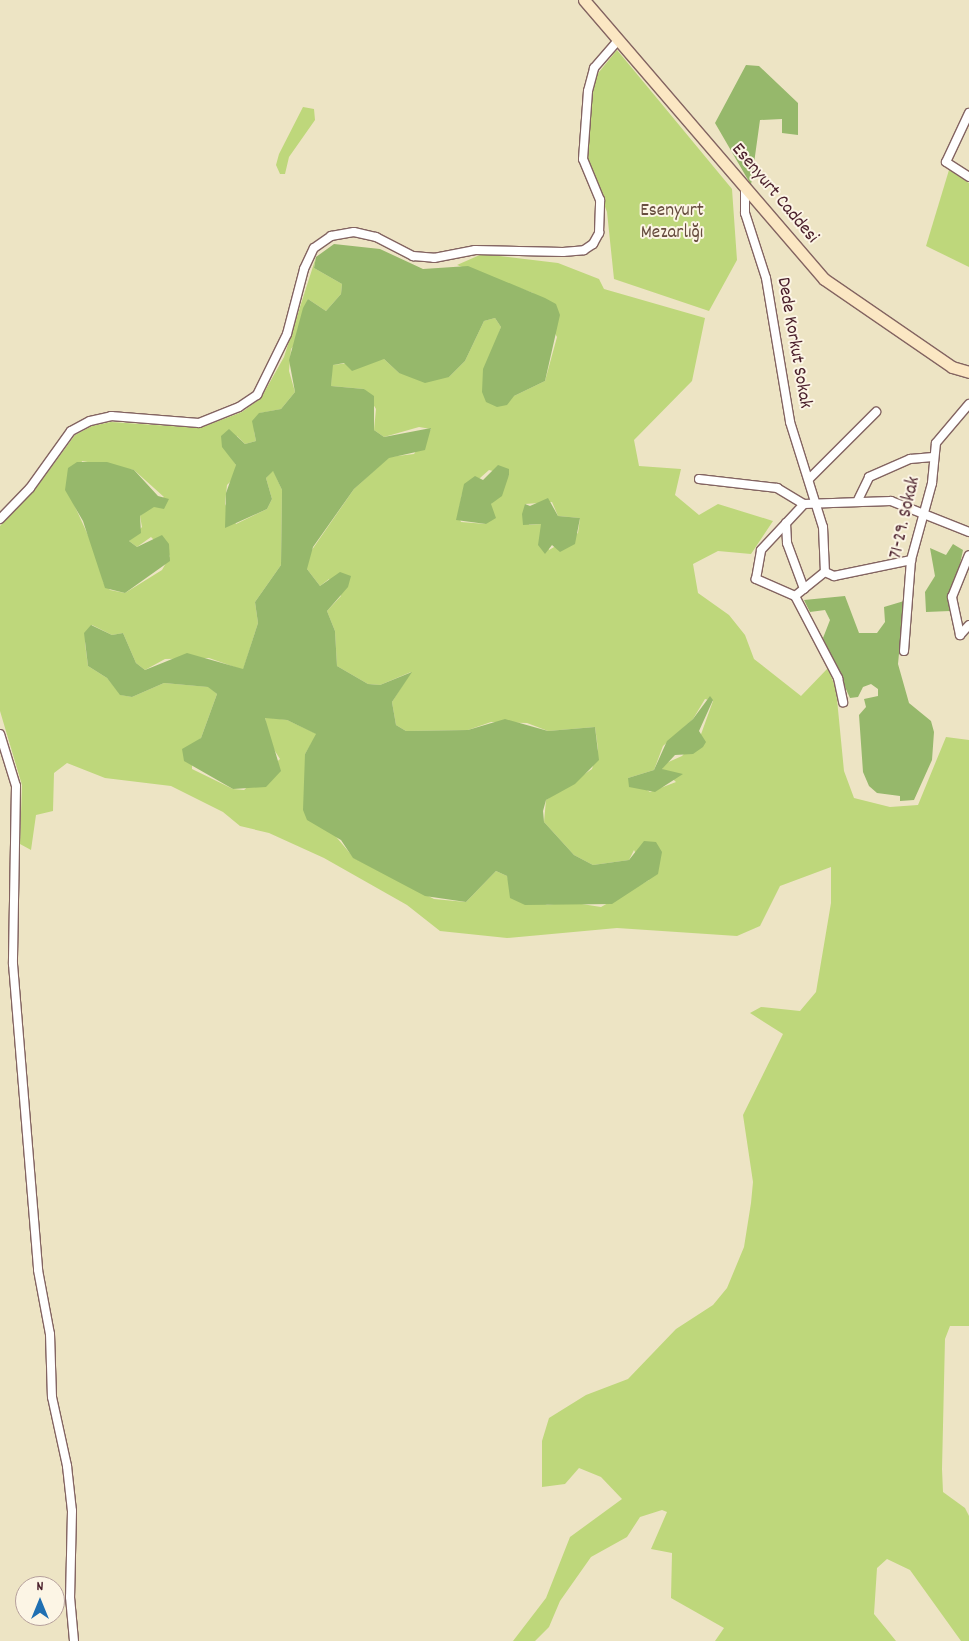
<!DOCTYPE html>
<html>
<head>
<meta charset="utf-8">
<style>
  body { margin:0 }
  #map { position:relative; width:969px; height:1641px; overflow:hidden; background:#ede4c4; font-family:Dekko,sans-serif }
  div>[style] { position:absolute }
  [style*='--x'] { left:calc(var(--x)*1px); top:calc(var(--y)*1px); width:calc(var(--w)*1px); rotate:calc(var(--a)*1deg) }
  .green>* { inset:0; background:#bed77b }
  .forest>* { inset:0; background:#96b86b }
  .roads { filter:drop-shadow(1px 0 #836461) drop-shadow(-1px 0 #836461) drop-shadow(0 1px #836461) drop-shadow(0 -1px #836461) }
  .street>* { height:8px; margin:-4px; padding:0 4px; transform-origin:4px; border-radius:4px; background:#fff }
  .secondary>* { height:11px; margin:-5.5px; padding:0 5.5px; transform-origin:5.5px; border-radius:5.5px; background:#fbe7c3 }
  span { translate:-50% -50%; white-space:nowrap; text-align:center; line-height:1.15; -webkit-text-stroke:4px #fcf5e5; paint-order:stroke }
  .street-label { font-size:19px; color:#4a1f2b }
  .park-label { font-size:19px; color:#674d3f }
  .north { position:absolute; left:15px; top:1576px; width:50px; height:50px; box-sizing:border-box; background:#fcf5e5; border:1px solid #b59f9b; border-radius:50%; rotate:0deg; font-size:14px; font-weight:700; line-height:20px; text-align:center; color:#4a1f2b }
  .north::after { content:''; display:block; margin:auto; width:18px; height:22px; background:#1f6fb2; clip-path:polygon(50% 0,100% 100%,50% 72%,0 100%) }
</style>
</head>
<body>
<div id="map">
  <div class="green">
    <div style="clip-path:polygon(617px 50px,732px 189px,737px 260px,709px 311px,614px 279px,607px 212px,585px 154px,595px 77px)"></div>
    <div style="clip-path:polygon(303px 107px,314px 109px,315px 120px,289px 157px,285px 174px,280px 174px,276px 165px,279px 154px)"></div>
    <div style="clip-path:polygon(949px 170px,969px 183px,969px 267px,926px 246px)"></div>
    <div style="clip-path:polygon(evenodd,482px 254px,558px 263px,599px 279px,604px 289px,705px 318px,692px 381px,634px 440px,639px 466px,681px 469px,675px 495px,699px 515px,718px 504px,773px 521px,751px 554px,718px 551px,693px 564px,698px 593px,729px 615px,745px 635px,754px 659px,801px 696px,828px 668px,836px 689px,844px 771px,854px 798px,890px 807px,918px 805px,946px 737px,969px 740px,969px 1326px,950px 1326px,945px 1339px,942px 1469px,943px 1492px,965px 1508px,969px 1516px,969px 1641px,961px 1641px,910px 1570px,887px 1559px,877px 1568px,874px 1614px,896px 1641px,715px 1641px,724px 1628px,671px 1598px,672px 1553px,651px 1549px,667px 1512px,662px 1510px,640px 1517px,627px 1537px,591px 1557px,560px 1601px,549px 1627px,535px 1641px,513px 1641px,546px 1598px,570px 1537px,622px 1499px,601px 1477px,579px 1468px,565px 1484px,542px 1487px,542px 1441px,549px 1418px,586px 1395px,628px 1379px,676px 1329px,713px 1305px,727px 1288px,744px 1247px,751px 1203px,753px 1182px,743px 1115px,783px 1034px,750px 1013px,761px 1007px,800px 1011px,816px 992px,831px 903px,831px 867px,780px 886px,760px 926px,737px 936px,617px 928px,507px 938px,440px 931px,407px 905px,324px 858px,269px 833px,240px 826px,223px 812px,171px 786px,105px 778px,67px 763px,54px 773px,53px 811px,36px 815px,31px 850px,20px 844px,22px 785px,0 711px,0 526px,34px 491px,75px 435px,92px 426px,111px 422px,200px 428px,242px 412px,261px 398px,284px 357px,316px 257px,314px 268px,342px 284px,341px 294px,326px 311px,308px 299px,298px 340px,291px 349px,289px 371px,295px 392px,281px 409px,260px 413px,254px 431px,256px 441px,245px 444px,237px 436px,230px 456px,236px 465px,235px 477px,227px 485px,225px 504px,236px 524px,267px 509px,272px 499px,266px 478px,273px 470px,282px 490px,281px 565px,255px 602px,258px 623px,243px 670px,209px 658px,165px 659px,145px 670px,136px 663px,123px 633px,112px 635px,92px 625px,85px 643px,88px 666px,107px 678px,121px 695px,132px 697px,164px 683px,209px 687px,217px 694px,201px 738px,193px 746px,192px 769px,233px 789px,244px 790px,280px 759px,268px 740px,265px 717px,287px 720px,317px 734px,305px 754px,305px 800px,354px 858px,434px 899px,466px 902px,496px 871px,507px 876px,510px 886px,547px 905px,569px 902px,601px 907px,649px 880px,634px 850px,629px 860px,593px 865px,574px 855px,544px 822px,546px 800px,592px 769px,598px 749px,595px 727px,548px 731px,527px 723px,491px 722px,468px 730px,406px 731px,396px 725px,392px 702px,411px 672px,380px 685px,368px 684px,337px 666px,335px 631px,327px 611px,341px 596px,329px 579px,320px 586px,307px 569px,307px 557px,354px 489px,389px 457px,414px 454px,431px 429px,419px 427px,384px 437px,374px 430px,376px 409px,364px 389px,331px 386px,332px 365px,384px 359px,399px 373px,449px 377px,465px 361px,484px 321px,495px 318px,501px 327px,490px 359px,514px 396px,545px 381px,557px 337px,533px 293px,457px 265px,482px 254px,82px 461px,134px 470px,164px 497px,140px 516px,142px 527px,129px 541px,137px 547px,151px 537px,170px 556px,162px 570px,125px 593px,110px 590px,103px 582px,102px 566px,72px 500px,82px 461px,482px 254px,489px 470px,509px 475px,491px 504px,486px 524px,461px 522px,458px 515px,462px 494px,489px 470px,482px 254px,552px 502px,558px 516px,580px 518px,578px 533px,549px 550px,541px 524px,529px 525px,525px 504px,552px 502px,482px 254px,705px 699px,713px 701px,700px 737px,682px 756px,664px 764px,662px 769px,676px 782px,650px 792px,628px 778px,654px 770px,663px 746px,693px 719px,705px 699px)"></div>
  </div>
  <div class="forest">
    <div style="clip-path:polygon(746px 65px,759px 66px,798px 103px,798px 135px,782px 133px,782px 119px,760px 120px,751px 185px,715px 123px)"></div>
    <div style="clip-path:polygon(334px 244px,380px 249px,423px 269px,468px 266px,545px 298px,556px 304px,560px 315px,545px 381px,514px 396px,507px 405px,497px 407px,486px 402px,482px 392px,483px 369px,501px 327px,495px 318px,484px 321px,465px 361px,449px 377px,425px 383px,399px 373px,384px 359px,352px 371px,344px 363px,333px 365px,331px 386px,364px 389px,374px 396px,374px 430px,384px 437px,431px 428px,425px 450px,389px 458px,354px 489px,313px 547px,307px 569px,320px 586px,340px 572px,351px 576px,348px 587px,327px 611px,335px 631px,337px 666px,368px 684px,380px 685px,412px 672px,392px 702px,396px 725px,406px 731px,468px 730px,505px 719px,548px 731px,595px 727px,599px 760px,575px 784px,546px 800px,543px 811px,544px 822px,574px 855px,593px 865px,629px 860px,644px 841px,656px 842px,662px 852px,658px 874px,612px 904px,525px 905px,510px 898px,507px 876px,496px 871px,466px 902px,425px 896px,353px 858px,341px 840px,307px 820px,303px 810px,305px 754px,316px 734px,287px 720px,265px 718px,281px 771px,266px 787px,233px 789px,184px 761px,182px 749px,201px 738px,217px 694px,208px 687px,164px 683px,132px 697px,120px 695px,107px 678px,88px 666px,84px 633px,91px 625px,112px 635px,123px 633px,136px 663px,145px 670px,187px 653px,243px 669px,258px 623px,255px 602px,281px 565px,282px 490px,273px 471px,266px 478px,272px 499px,267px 509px,225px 528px,226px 493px,236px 465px,222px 447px,221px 436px,229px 429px,245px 444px,256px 441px,252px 421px,259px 413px,281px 409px,295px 392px,289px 360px,303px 308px,308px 299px,326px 311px,341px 294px,342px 284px,314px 268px,316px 257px)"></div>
    <div style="clip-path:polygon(77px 462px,107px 462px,134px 470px,158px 496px,169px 499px,164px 509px,154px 507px,140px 516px,141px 533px,129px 541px,137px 547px,162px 535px,169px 544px,170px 561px,125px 593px,105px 588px,83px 521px,65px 490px,68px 468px)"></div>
    <div style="clip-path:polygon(498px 465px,509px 469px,509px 475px,502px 496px,491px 504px,496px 518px,486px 524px,456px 520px,464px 484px,475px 476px,483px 480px)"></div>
    <div style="clip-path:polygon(548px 498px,558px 516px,580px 518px,575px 544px,560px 552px,552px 545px,545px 554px,538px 545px,541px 524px,523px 525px,522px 514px,525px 504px,530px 506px)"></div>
    <div style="clip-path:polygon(953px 544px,963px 550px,950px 611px,926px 612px,925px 592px,935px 576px,930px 548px,946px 555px)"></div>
    <div style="clip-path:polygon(845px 596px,859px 633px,877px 633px,885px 622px,884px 607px,904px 601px,898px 664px,909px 703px,931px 721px,934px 732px,932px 760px,914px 800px,900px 801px,900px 796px,877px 793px,869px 786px,863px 772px,859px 715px,866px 707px,864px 699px,878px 696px,878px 689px,871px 684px,863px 687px,858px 697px,850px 698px,823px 638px,830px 620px,825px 610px,810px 612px,804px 600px)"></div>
    <div style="clip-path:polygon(710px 696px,713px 700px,699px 731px,706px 742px,703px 747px,693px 754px,675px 755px,662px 769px,683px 774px,655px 792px,629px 787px,628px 778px,654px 770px,667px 741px,693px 719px)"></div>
  </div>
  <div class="roads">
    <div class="street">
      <div style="--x:969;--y:113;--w:54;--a:115.1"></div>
      <div style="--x:946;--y:162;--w:27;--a:33"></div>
      <div style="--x:745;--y:189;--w:24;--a:90"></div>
      <div style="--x:745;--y:213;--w:68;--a:72.1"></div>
      <div style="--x:766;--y:278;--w:146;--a:80.5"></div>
      <div style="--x:790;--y:422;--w:110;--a:72.6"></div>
      <div style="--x:823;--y:527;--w:45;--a:87.5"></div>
      <div style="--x:699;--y:479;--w:79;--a:6.6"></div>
      <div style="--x:777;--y:488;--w:31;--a:31"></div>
      <div style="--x:809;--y:479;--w:95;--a:-45"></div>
      <div style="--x:858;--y:500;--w:25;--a:-64"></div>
      <div style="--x:869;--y:477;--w:45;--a:-23.7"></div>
      <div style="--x:910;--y:459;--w:23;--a:-5"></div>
      <div style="--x:0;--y:519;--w:43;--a:-45.9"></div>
      <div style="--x:30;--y:488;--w:70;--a:-54.3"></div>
      <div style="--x:71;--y:431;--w:21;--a:-28"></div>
      <div style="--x:90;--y:421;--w:22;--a:-13"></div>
      <div style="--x:111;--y:416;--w:88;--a:4.5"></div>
      <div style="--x:199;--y:423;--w:43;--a:-21.8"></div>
      <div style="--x:239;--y:407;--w:22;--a:-34"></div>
      <div style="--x:257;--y:395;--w:68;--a:-63.8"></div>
      <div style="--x:287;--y:334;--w:67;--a:-75.3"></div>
      <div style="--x:304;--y:269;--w:23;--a:-65"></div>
      <div style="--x:314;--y:248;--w:21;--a:-35"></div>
      <div style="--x:331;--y:236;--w:23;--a:-10"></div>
      <div style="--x:354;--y:232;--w:23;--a:13"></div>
      <div style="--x:376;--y:237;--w:42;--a:27.2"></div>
      <div style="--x:413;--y:256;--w:21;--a:5"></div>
      <div style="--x:434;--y:258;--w:42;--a:-11"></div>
      <div style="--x:475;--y:250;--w:88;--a:1.3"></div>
      <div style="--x:563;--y:252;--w:21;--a:-5"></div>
      <div style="--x:584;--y:250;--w:11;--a:-34"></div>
      <div style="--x:593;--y:244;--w:13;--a:-61"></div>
      <div style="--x:599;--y:233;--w:33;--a:-88"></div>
      <div style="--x:600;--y:200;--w:44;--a:-112.5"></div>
      <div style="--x:583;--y:159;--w:68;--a:-85.8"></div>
      <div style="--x:588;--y:91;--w:24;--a:-75"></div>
      <div style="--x:594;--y:68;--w:37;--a:-49"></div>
      <div style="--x:786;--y:523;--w:20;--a:87"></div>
      <div style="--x:787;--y:543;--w:49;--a:69.7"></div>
      <div style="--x:825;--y:572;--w:10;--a:24"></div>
      <div style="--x:834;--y:576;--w:79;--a:-11.7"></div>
      <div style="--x:795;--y:596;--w:43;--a:-156.4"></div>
      <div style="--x:756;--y:579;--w:29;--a:-80"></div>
      <div style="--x:761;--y:550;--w:63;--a:-46.9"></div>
      <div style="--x:804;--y:504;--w:87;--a:-2"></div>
      <div style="--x:891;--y:501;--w:84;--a:21.7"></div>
      <div style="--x:795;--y:596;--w:93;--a:62.3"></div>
      <div style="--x:838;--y:678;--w:25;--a:78"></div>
      <div style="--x:795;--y:596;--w:38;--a:-39"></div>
      <div style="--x:960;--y:635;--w:39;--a:-102"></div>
      <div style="--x:952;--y:597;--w:45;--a:-68"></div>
      <div style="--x:960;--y:635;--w:13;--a:-48"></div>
      <div style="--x:904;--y:651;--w:91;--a:-85.6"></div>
      <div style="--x:911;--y:560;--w:80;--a:-74.7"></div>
      <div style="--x:932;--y:483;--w:40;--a:-84.3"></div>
      <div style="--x:936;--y:443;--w:51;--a:-49.8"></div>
      <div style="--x:0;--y:734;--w:54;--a:72.9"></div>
      <div style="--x:16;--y:786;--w:178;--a:91"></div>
      <div style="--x:13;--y:964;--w:307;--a:85.3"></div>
      <div style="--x:38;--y:1270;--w:65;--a:79.4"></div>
      <div style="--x:50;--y:1334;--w:63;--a:88.2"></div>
      <div style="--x:52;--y:1397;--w:71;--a:77.7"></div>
      <div style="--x:67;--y:1466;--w:45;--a:83.7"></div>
      <div style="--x:72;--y:1511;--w:86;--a:91.3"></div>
      <div style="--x:70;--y:1597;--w:44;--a:84.8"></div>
    </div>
    <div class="secondary">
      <div style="--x:584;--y:0;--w:368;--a:49.3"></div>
      <div style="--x:824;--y:279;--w:155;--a:34.5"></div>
      <div style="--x:952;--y:367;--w:18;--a:16"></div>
    </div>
  </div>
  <div class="street-label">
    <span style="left:774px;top:194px;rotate:50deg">Esenyurt Caddesi</span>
    <span style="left:793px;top:343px;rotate:80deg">Dede Korkut Sokak</span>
    <span style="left:906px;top:518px;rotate:-77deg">71-29. Sokak</span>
  </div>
  <div class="park-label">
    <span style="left:672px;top:223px">Esenyurt<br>Mezarlığı</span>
  </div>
  <div class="north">N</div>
</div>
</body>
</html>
